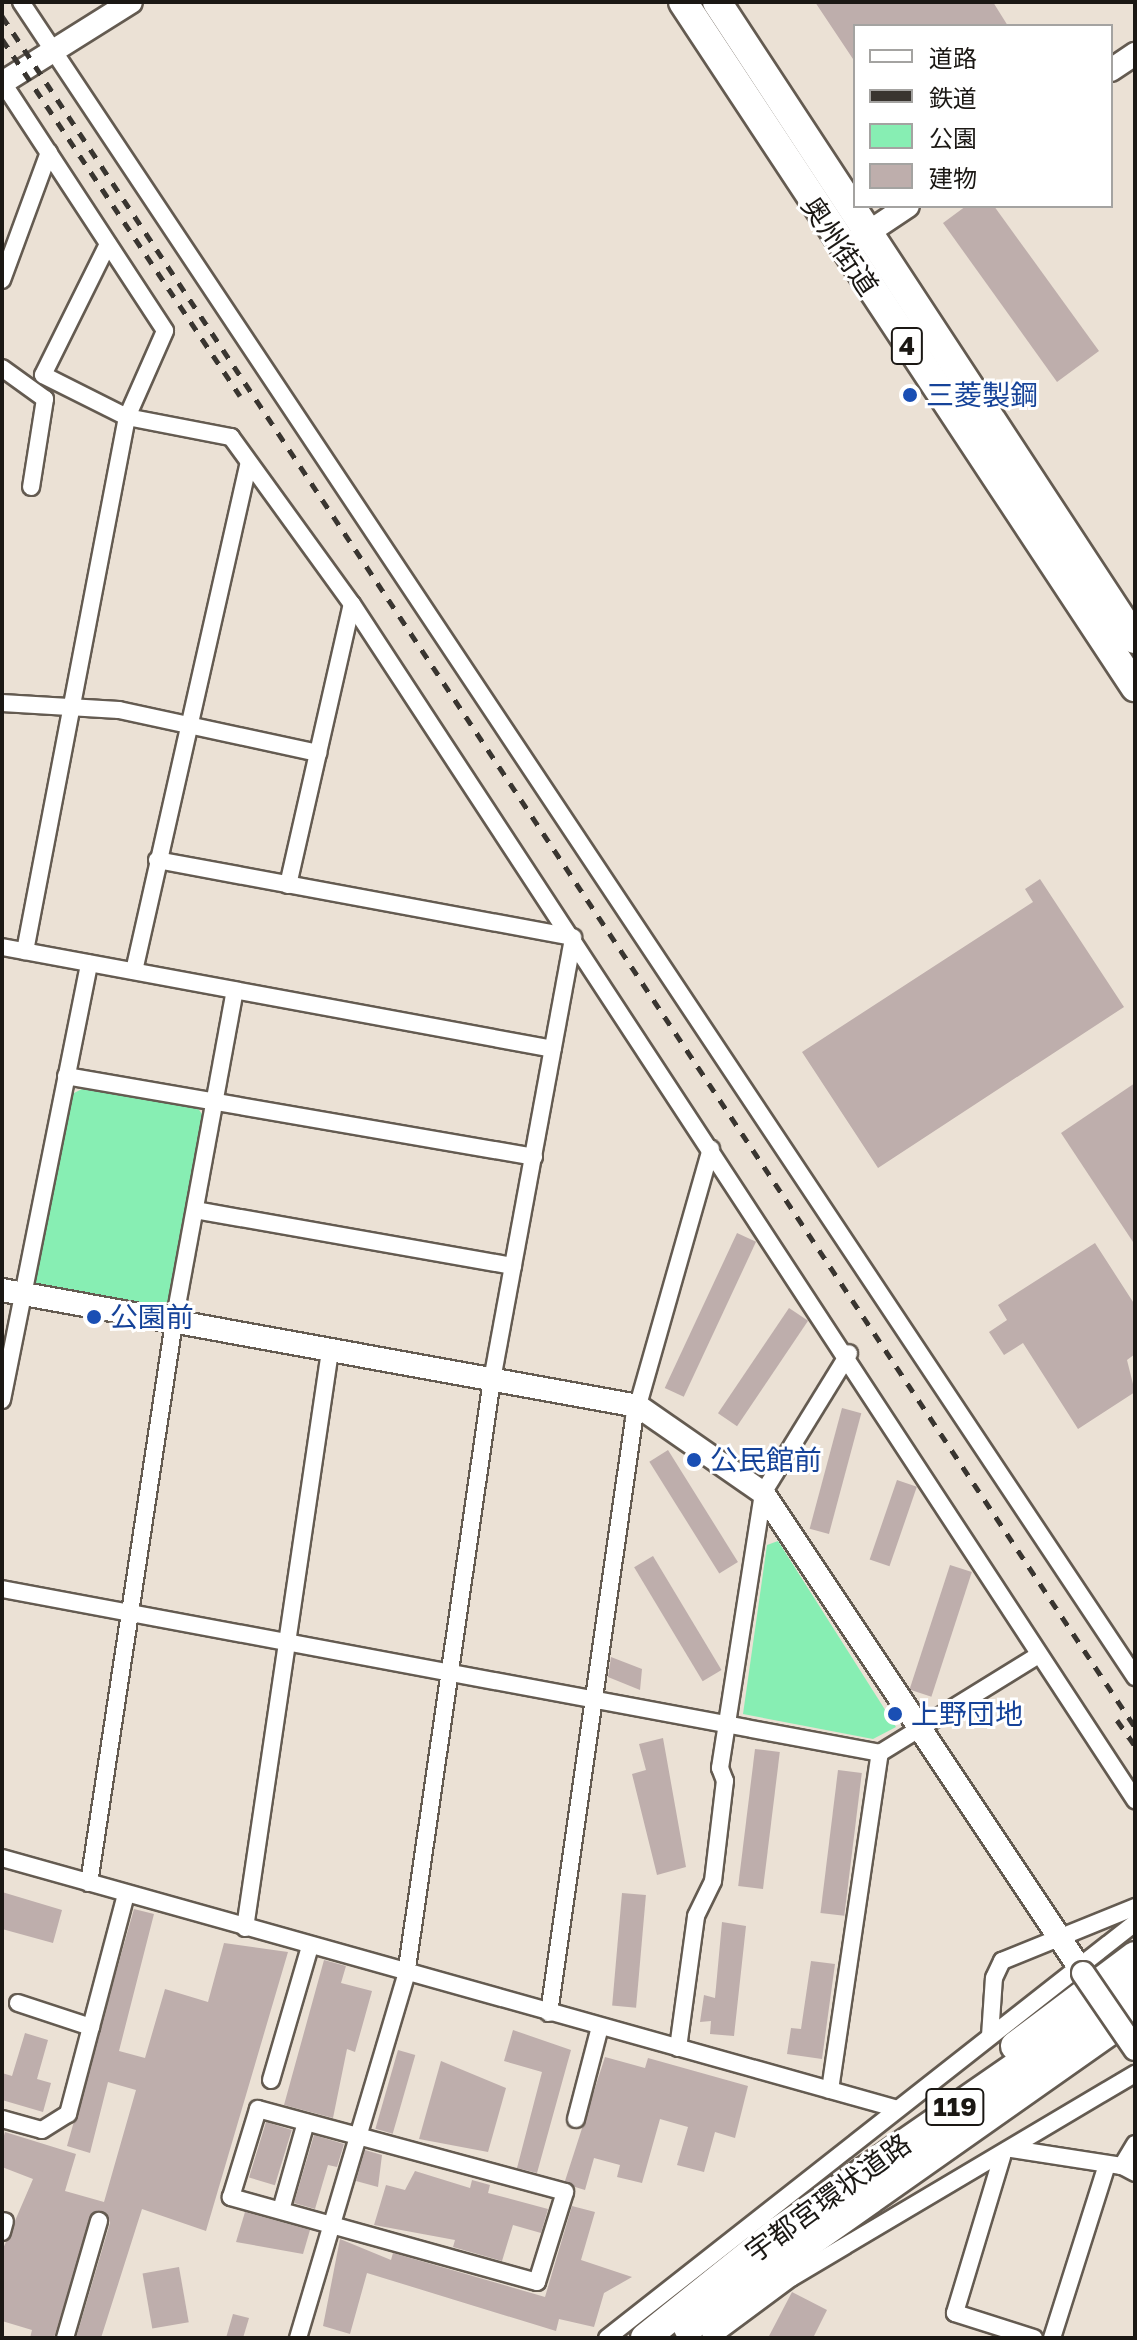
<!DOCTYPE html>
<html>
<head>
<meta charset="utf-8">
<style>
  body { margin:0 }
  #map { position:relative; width:1137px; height:2340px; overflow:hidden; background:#ebe1d5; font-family:"Golos Text","Noto Sans JP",sans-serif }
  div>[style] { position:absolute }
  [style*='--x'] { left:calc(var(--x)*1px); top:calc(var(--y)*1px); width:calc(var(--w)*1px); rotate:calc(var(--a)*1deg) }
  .green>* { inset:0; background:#87eeb3 }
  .building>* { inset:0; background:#beaeac; transform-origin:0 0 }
  .roads { filter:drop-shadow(2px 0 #645b51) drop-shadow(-2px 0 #645b51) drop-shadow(0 2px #645b51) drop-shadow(0 -2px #645b51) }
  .street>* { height:16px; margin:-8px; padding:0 8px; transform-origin:8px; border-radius:8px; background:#fff }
  .secondary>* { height:22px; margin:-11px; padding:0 11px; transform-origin:11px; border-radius:11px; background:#fff }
  .highway>* { height:28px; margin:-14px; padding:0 14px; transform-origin:14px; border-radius:14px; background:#fff }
  .rail>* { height:5px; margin-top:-2.5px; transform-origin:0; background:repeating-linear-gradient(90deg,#393530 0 10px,transparent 0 20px) }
  .bridges { filter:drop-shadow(2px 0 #645b51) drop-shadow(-2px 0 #645b51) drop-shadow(0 2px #645b51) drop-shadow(0 -2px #645b51) }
  .secondary-bridge>* { height:22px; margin:-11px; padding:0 11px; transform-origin:11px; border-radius:11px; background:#fff }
  .dots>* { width:22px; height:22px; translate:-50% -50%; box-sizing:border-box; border:4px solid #fff; border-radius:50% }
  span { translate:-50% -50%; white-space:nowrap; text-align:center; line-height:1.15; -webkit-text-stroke:6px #fff; paint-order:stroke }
  .shield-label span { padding:2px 6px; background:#fff; border:2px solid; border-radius:6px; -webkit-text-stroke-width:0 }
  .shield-label { font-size:26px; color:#1b1814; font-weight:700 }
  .street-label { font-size:28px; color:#1b1814 }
  .transit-label { font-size:28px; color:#164399 }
  .left { translate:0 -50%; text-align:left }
  .frame { position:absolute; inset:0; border:4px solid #1b1814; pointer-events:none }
  .legend { position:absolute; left:853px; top:24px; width:260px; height:184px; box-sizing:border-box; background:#fff; border:2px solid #a4a3a1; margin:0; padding:10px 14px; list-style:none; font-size:24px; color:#1b1814 }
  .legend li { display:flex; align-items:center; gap:16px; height:40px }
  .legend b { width:40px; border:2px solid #a4a3a1 }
</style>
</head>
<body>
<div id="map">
  <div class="green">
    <div style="clip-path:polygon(82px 1089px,197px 1107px,204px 1117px,170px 1300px,158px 1307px,36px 1286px,30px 1274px,70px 1095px)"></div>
    <div style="clip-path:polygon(778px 1541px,896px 1727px,873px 1739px,743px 1714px,767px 1545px)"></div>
  </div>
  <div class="building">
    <div style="clip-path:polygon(815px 2px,993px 2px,1008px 26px,855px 26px,855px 62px)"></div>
    <div style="clip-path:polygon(966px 206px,994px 206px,1099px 351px,1057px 382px,943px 223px)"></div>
    <div style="clip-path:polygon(1040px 879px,1124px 1007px,878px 1168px,802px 1052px,1033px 902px,1025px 889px)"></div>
    <div style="clip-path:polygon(1135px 1083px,1135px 1245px,1061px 1133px)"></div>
    <div style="left:737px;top:1233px;width:21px;height:171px;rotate:25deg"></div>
    <div style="clip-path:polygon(1095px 1243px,1135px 1305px,1135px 1354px,1127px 1360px,1135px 1392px,1078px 1429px,1023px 1343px,1004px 1355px,989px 1332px,1007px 1320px,998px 1305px)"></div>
    <div style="left:789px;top:1308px;width:23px;height:127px;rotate:34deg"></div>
    <div style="left:842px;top:1408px;width:20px;height:125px;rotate:15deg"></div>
    <div style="left:668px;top:1450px;width:132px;height:22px;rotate:58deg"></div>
    <div style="left:897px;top:1480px;width:21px;height:84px;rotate:19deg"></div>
    <div style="left:653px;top:1556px;width:133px;height:22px;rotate:59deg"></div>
    <div style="left:950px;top:1565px;width:23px;height:131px;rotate:18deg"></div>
    <div style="clip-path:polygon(611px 1657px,642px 1669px,640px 1690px,608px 1677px)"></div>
    <div style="clip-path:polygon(663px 1738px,686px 1867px,657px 1875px,632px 1774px,646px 1770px,639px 1744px)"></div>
    <div style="left:755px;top:1749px;width:25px;height:138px;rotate:7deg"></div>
    <div style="left:838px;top:1770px;width:24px;height:144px;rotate:7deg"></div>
    <div style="clip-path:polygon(2px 1892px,62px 1910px,53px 1943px,2px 1929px)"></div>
    <div style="left:622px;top:1893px;width:24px;height:113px;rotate:5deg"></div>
    <div style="clip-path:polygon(134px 1909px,154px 1914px,119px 2051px,145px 2058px,165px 1989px,208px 2002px,224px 1943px,288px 1952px,206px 2231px,142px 2209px,101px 2338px,76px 2338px,110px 2223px,106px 2213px,92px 2213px,54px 2338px,30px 2338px,32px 2330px,2px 2321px,2px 2251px,33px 2179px,2px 2167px,2px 2143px,5px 2132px,76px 2154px,65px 2191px,104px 2202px,136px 2090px,108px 2082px,90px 2153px,67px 2146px)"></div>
    <div style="clip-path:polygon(722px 1922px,746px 1926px,734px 2036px,710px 2034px,711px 2021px,700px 2022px,704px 1995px,715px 1998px)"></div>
    <div style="clip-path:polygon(324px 1960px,346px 1966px,341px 1983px,372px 1991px,355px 2052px,347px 2049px,333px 2118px,284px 2105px)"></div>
    <div style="clip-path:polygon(811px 1961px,835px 1964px,822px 2059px,787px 2054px,791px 2028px,801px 2029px)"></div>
    <div style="clip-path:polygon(513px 2030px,571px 2050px,537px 2173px,517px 2168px,542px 2072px,504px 2061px)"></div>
    <div style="clip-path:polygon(25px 2033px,48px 2040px,37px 2079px,51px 2083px,43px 2112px,2px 2100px,2px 2073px,12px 2076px)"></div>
    <div style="left:398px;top:2050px;width:18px;height:82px;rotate:16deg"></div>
    <div style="clip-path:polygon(605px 2057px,645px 2068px,648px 2058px,748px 2086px,735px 2138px,715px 2132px,704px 2172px,677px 2165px,688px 2127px,660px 2119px,642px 2183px,617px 2177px,620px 2165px,594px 2158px,585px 2190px,575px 2187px,565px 2181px)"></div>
    <div style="clip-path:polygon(441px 2061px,506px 2088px,488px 2152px,419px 2139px)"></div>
    <div style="left:266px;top:2122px;width:27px;height:58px;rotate:17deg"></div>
    <div style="clip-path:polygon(314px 2135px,344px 2144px,337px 2167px,328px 2165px,315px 2209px,294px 2203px)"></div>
    <div style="clip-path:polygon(365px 2150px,382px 2155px,378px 2187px,356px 2181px)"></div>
    <div style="clip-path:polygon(415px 2171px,470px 2188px,472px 2180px,490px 2185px,488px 2193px,548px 2209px,541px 2233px,513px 2225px,502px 2261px,453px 2247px,455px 2240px,374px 2225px,386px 2185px,405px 2190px)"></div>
    <div style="clip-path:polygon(572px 2206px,595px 2212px,581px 2260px,632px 2277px,604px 2293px,594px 2327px,559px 2319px,556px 2331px,367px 2273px,350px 2334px,323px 2326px,340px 2239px,391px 2260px,393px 2253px,545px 2297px)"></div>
    <div style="clip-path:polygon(245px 2212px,310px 2230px,303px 2254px,236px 2242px)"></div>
    <div style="left:179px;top:2267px;width:56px;height:37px;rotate:80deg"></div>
    <div style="clip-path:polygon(792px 2292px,827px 2310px,813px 2338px,768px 2338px)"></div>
    <div style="clip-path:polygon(233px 2314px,249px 2318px,243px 2338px,226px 2338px)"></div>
  </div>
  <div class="roads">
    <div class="street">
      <div style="--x:21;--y:2;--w:2012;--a:56.37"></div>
      <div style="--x:3;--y:83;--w:296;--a:56.8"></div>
      <div style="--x:165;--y:331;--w:94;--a:113.8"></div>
      <div style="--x:127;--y:417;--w:544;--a:100.81"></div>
      <div style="--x:108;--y:244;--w:146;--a:116.4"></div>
      <div style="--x:43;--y:375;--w:94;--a:26.6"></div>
      <div style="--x:127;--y:417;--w:106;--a:10.9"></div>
      <div style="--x:231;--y:437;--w:206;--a:54.1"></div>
      <div style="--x:352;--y:604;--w:1430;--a:56.79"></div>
      <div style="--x:2;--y:280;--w:136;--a:-69.8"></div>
      <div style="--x:2;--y:368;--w:53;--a:35.8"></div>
      <div style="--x:45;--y:399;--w:89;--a:99"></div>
      <div style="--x:2;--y:703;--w:117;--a:3.4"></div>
      <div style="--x:119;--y:710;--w:204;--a:12.2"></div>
      <div style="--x:157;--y:860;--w:422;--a:10.5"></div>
      <div style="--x:288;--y:885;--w:288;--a:-77.2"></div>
      <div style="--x:2;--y:947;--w:560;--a:10.49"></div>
      <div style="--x:134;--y:971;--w:518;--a:-77.28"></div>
      <div style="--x:66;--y:1076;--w:475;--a:9.8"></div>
      <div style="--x:195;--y:1210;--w:323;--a:10"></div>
      <div style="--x:2;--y:1400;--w:445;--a:-78.7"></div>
      <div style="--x:2;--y:1589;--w:893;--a:10.58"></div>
      <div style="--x:880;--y:1753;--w:185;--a:-31.7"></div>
      <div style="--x:2;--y:1858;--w:930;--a:15.65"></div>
      <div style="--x:89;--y:1883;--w:567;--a:-81.38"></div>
      <div style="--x:174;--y:1322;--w:337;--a:-79.6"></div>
      <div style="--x:245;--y:1928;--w:583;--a:-81.62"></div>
      <div style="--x:18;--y:2003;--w:77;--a:18.2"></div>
      <div style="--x:549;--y:2013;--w:600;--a:-81.86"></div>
      <div style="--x:634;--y:1419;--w:281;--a:-74.1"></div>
      <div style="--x:990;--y:2036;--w:58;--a:-86.1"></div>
      <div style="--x:994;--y:1978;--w:19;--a:-65"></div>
      <div style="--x:1002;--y:1961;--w:144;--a:-22.1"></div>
      <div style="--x:678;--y:2048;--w:133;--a:-82.2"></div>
      <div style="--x:696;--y:1916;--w:39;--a:-64"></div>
      <div style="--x:713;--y:1881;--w:101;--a:-83.2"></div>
      <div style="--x:725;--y:1781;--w:14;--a:-111"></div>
      <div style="--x:720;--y:1768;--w:278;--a:-81.1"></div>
      <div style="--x:763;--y:1493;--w:164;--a:-58.4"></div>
      <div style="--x:271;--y:2080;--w:139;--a:-73.7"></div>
      <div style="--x:830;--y:2090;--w:341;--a:-81.6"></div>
      <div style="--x:258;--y:2109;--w:318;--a:15.1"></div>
      <div style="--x:565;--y:2192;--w:94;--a:107.3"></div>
      <div style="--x:537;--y:2282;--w:318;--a:-164.5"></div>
      <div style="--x:231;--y:2197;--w:92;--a:-72.9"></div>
      <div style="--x:2;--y:2119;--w:41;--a:15.4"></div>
      <div style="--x:42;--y:2130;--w:31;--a:-32"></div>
      <div style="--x:68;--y:2114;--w:228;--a:-75.2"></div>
      <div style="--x:576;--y:2119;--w:95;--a:-75.4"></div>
      <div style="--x:1135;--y:2144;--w:26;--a:121"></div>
      <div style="--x:1122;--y:2166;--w:15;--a:28"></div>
      <div style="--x:1012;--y:2149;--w:111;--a:8.8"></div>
      <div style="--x:1002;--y:2157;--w:163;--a:106.8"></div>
      <div style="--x:955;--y:2313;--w:83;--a:17.6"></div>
      <div style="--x:281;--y:2210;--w:91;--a:-74.1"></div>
      <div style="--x:2;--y:2232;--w:11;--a:-75"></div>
      <div style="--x:65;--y:2338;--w:122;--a:-73.8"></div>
      <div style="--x:298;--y:2338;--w:379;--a:-73.4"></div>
      <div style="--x:406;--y:1975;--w:601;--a:-81.78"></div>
      <div style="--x:492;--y:1380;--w:450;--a:-79.6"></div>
      <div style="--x:607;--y:2338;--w:672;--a:-38.17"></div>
      <div style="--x:710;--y:2338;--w:101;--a:-36.5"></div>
      <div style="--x:791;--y:2278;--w:400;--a:-30.7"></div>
      <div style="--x:1052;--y:2338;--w:182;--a:-72.4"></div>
    </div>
    <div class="secondary">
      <div style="--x:1111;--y:70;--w:29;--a:-34"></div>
      <div style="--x:2;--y:83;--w:152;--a:-32.1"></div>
      <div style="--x:857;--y:240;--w:61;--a:-33.7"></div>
      <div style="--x:2;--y:1290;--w:646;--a:10.34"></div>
      <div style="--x:638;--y:1406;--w:152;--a:34.8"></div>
      <div style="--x:763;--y:1493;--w:577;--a:56.31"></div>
    </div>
    <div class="highway">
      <div style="--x:683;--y:2;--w:821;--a:56.58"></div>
      <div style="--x:717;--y:2;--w:762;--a:56.73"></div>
      <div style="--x:1015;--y:2046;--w:150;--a:-36.9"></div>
      <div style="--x:688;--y:2328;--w:547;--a:-35.17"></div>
      <div style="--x:645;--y:2338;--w:169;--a:-38.8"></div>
      <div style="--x:777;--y:2232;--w:436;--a:-34.7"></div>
    </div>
  </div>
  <div class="rail">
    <div style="--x:2;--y:16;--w:2052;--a:56.49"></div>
    <div style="--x:2;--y:39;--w:429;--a:56.3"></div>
    <div style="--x:1117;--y:1720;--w:32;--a:55"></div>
  </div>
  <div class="bridges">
    <div class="secondary-bridge">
      <div style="--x:1083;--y:1973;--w:92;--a:55.6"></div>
    </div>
  </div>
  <div class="dots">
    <div style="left:910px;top:395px;background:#1a4fb4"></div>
    <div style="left:94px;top:1317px;background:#1a4fb4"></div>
    <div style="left:694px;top:1460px;background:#1a4fb4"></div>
    <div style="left:895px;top:1714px;background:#1a4fb4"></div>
  </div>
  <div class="shield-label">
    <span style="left:907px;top:346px">4</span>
    <span style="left:955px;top:2107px">119</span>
  </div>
  <div class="street-label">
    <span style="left:840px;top:246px;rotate:56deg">奥州街道</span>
    <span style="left:828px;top:2198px;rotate:-36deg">宇都宮環状道路</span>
  </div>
  <div class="transit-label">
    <span class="left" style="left:926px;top:395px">三菱製鋼</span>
    <span class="left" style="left:110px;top:1317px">公園前</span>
    <span class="left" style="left:710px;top:1460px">公民館前</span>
    <span class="left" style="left:911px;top:1714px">上野団地</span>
  </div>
  <div class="frame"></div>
  <ul class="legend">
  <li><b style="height:10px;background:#fff"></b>道路</li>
  <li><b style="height:10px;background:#393530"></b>鉄道</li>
  <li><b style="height:22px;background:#87eeb3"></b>公園</li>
  <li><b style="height:22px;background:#beaeac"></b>建物</li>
  </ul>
</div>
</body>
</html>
